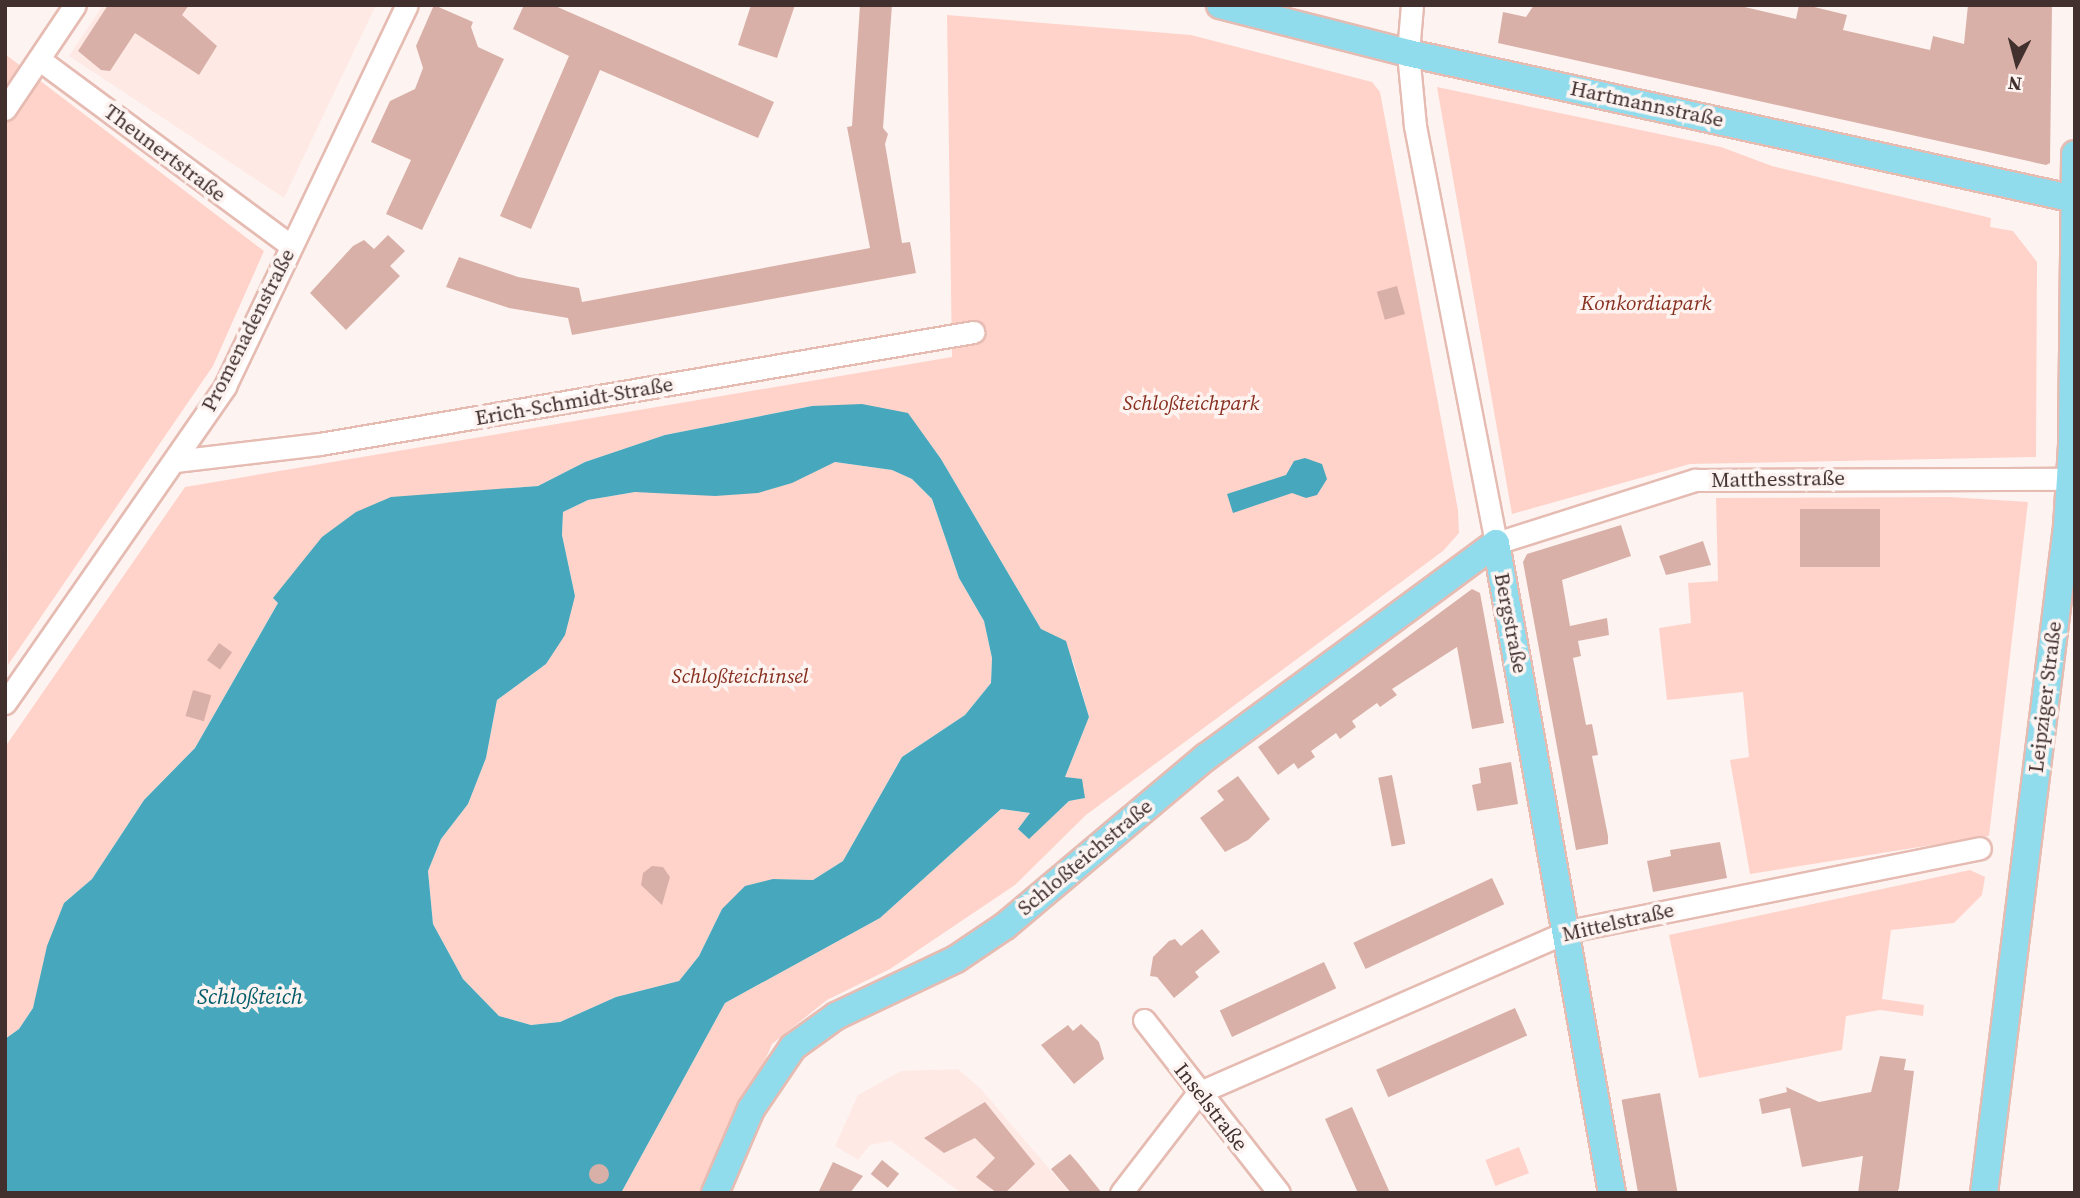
<!DOCTYPE html>
<html>
<head>
<meta charset="utf-8">
<style>
  body { margin:0 }
  #map { position:relative; width:2080px; height:1198px; overflow:hidden; background:#fdf4f2; font-family:"Source Serif 4",serif }
  div>[style] { position:absolute }
  [style*='--x'] { left:calc(var(--x)*1px); top:calc(var(--y)*1px); width:calc(var(--w)*1px); rotate:calc(var(--a)*1deg) }
  .built>* { inset:0; background:#fee9e5 }
  .green>* { inset:0; background:#ffd3ca; transform-origin:0 0 }
  .water>* { inset:0; background:#47a8bd }
  .building>* { inset:0; background:#d9b0a7; transform-origin:0 0 }
  .round { border-radius:50% }
  .roads { filter:drop-shadow(2px 0 #e5bbb2) drop-shadow(-2px 0 #e5bbb2) drop-shadow(0 2px #e5bbb2) drop-shadow(0 -2px #e5bbb2) }
  .minor>* { height:21px; margin:-10.5px; padding:0 10.5px; transform-origin:10.5px; border-radius:10.5px; background:#fff }
  .major>* { height:26px; margin:-13px; padding:0 13px; transform-origin:13px; border-radius:13px; background:#90dcec }
  span { translate:-50% -50%; white-space:nowrap; text-align:center; line-height:1.15; -webkit-text-stroke:7px #fdf4f2; paint-order:stroke }
  .street-label { font-size:21px; color:#41302d }
  .park-label { font-size:21px; color:#872f1f; font-style:italic }
  .water-label { font-size:23px; color:#055c6a; font-style:italic }
  .frame { position:absolute; inset:0; border:7px solid #41302d; pointer-events:none }
  .north { position:absolute; left:1982px; top:28px; width:70px; height:70px; -webkit-text-stroke:5px #fdf4f2; paint-order:stroke; rotate:186deg; font-size:19px; font-weight:700; line-height:28px; text-align:center; color:#41302d }
  .north::after { content:''; display:block; margin:auto; width:24px; height:32px; background:#41302d; clip-path:polygon(50% 0,100% 100%,50% 72%,0 100%) }
</style>
</head>
<body>
<div id="map">
  <div class="built">
    <div style="clip-path:polygon(103px 5px,376px 5px,284px 198px,69px 56px)"></div>
    <div style="clip-path:polygon(958px 1069px,980px 1088px,1070px 1193px,961px 1193px,891px 1141px,870px 1145px,858px 1160px,835px 1146px,858px 1095px,901px 1071px)"></div>
  </div>
  <div class="green">
    <div style="clip-path:polygon(947px 15px,1191px 35px,1372px 82px,1380px 92px,1458px 510px,1459px 533px,1443px 551px,1086px 815px,1015px 885px,890px 969px,827px 1000px,772px 1044px,709px 1193px,621px 1193px,725px 1003px,880px 918px,1001px 809px,1030px 813px,1029px 838px,1069px 801px,1085px 798px,1065px 777px,1089px 717px,1073px 661px,1041px 629px,941px 459px,907px 413px,812px 406px,665px 435px,585px 462px,538px 486px,510px 488px,273px 598px,278px 603px,195px 748px,144px 800px,92px 879px,64px 903px,33px 1008px,19px 1029px,5px 1039px,5px 747px,185px 487px,952px 357px)"></div>
    <div style="clip-path:polygon(5px 54px,264px 251px,213px 366px,8px 665px)"></div>
    <div style="clip-path:polygon(1437px 87px,1721px 147px,1772px 166px,1991px 218px,1990px 227px,2013px 231px,2037px 262px,2036px 457px,1690px 464px,1512px 514px)"></div>
    <div style="clip-path:polygon(835px 462px,892px 470px,912px 479px,932px 499px,959px 578px,984px 621px,992px 658px,991px 683px,965px 715px,902px 757px,843px 861px,813px 880px,773px 879px,722px 909px,699px 956px,679px 981px,616px 997px,560px 1022px,531px 1025px,499px 1016px,463px 979px,433px 924px,428px 871px,441px 839px,468px 804px,486px 758px,497px 700px,546px 664px,575px 596px,562px 535px,563px 512px,588px 500px,635px 492px,817px 469px)"></div>
    <div style="clip-path:polygon(1950px 497px,2028px 502px,1989px 836px,1750px 874px,1730px 760px,1749px 757px,1743px 692px,1667px 700px,1659px 628px,1691px 623px,1688px 583px,1718px 581px,1716px 498px)"></div>
    <div style="clip-path:polygon(1970px 870px,1985px 877px,1982px 895px,1954px 923px,1891px 930px,1882px 999px,1924px 1005px,1923px 1016px,1880px 1010px,1846px 1016px,1842px 1050px,1699px 1078px,1669px 935px)"></div>
    <div style="left:1519px;top:1147px;width:28px;height:36px;rotate:69deg"></div>
  </div>
  <div class="water">
    <div style="clip-path:polygon(evenodd,862px 404px,908px 413px,941px 459px,1041px 629px,1066px 641px,1089px 717px,1065px 777px,1082px 779px,1085px 798px,1069px 801px,1029px 839px,1018px 829px,1030px 813px,1001px 809px,880px 918px,725px 1003px,621px 1193px,5px 1193px,5px 1039px,19px 1029px,33px 1008px,47px 946px,64px 903px,92px 879px,144px 800px,195px 748px,278px 603px,273px 598px,322px 537px,356px 512px,391px 497px,538px 486px,585px 462px,665px 435px,812px 406px,862px 404px,835px 462px,892px 470px,912px 479px,932px 499px,959px 578px,984px 621px,992px 658px,991px 683px,965px 715px,902px 757px,843px 861px,813px 880px,773px 879px,745px 886px,722px 909px,699px 956px,679px 981px,616px 997px,560px 1022px,531px 1025px,499px 1016px,463px 979px,433px 924px,428px 871px,441px 839px,468px 804px,486px 758px,497px 700px,546px 664px,565px 635px,575px 596px,562px 535px,563px 512px,588px 500px,635px 492px,715px 496px,758px 493px,792px 483px,835px 462px)"></div>
    <div style="clip-path:polygon(1305px 458px,1322px 464px,1327px 479px,1317px 495px,1306px 498px,1292px 493px,1233px 513px,1227px 494px,1286px 475px,1294px 461px)"></div>
  </div>
  <div class="building">
    <div style="clip-path:polygon(108px 5px,189px 5px,182px 15px,217px 46px,199px 75px,135px 33px,110px 71px,101px 70px,78px 51px)"></div>
    <div style="clip-path:polygon(434px 5px,473px 22px,471px 27px,478px 47px,504px 59px,422px 230px,386px 214px,411px 160px,371px 142px,390px 101px,415px 89px,423px 68px,416px 46px)"></div>
    <div style="clip-path:polygon(524px 5px,553px 5px,774px 102px,758px 138px,600px 70px,531px 229px,500px 216px,569px 56px,513px 29px)"></div>
    <div style="clip-path:polygon(751px 5px,795px 5px,777px 58px,738px 45px)"></div>
    <div style="clip-path:polygon(860px 5px,892px 5px,883px 128px,888px 134px,885px 144px,902px 243px,910px 242px,916px 273px,572px 335px,568px 318px,509px 308px,446px 287px,459px 257px,518px 277px,579px 288px,582px 302px,870px 248px,847px 127px,852px 126px)"></div>
    <div style="clip-path:polygon(1534px 5px,1736px 5px,1796px 19px,1799px 5px,1806px 5px,1847px 15px,1843px 30px,1930px 50px,1933px 36px,1964px 44px,1968px 5px,2052px 5px,2050px 163px,2046px 165px,1498px 43px,1503px 12px,1526px 17px)"></div>
    <div style="clip-path:polygon(388px 235px,405px 251px,390px 266px,400px 276px,346px 330px,310px 293px,353px 246px,364px 240px,374px 249px)"></div>
    <div style="left:1397px;top:286px;width:29px;height:21px;rotate:74deg"></div>
    <div style="left:1880px;top:509px;width:58px;height:80px;rotate:90deg"></div>
    <div style="clip-path:polygon(1621px 525px,1631px 556px,1562px 580px,1570px 626px,1607px 618px,1609px 635px,1578px 641px,1581px 656px,1573px 658px,1586px 725px,1592px 724px,1598px 755px,1592px 756px,1608px 836px,1608px 844px,1576px 850px,1523px 562px,1527px 554px)"></div>
    <div style="clip-path:polygon(1703px 541px,1711px 565px,1666px 575px,1659px 556px)"></div>
    <div style="clip-path:polygon(1472px 589px,1480px 593px,1504px 723px,1472px 729px,1457px 647px,1392px 689px,1397px 695px,1380px 707px,1377px 703px,1352px 721px,1356px 727px,1340px 739px,1336px 733px,1311px 751px,1315px 757px,1298px 769px,1294px 763px,1278px 775px,1258px 747px)"></div>
    <div style="left:219px;top:643px;width:16px;height:21px;rotate:35deg"></div>
    <div style="left:193px;top:690px;width:19px;height:27px;rotate:16deg"></div>
    <div style="clip-path:polygon(1511px 762px,1518px 804px,1477px 811px,1472px 785px,1481px 783px,1479px 768px)"></div>
    <div style="left:1392px;top:775px;width:70px;height:14px;rotate:79deg"></div>
    <div style="clip-path:polygon(1238px 776px,1270px 819px,1248px 840px,1225px 852px,1200px 818px,1224px 800px,1217px 791px)"></div>
    <div style="clip-path:polygon(1720px 842px,1727px 878px,1653px 892px,1647px 861px,1671px 856px,1670px 850px)"></div>
    <div style="clip-path:polygon(652px 866px,663px 867px,670px 877px,662px 905px,641px 885px,643px 873px)"></div>
    <div style="left:1492px;top:878px;width:29px;height:153px;rotate:65deg"></div>
    <div style="clip-path:polygon(1202px 929px,1220px 952px,1195px 972px,1199px 977px,1174px 998px,1157px 977px,1150px 976px,1153px 957px,1169px 941px,1175px 939px,1181px 946px)"></div>
    <div style="left:1324px;top:962px;width:29px;height:115px;rotate:65deg"></div>
    <div style="left:1515px;top:1008px;width:30px;height:152px;rotate:66deg"></div>
    <div style="clip-path:polygon(1081px 1024px,1099px 1042px,1104px 1059px,1074px 1084px,1041px 1045px,1068px 1025px,1073px 1031px)"></div>
    <div style="clip-path:polygon(1880px 1056px,1906px 1059px,1904px 1070px,1914px 1071px,1899px 1188px,1897px 1193px,1858px 1193px,1863px 1156px,1802px 1167px,1790px 1108px,1762px 1114px,1759px 1099px,1787px 1092px,1786px 1087px,1819px 1102px,1871px 1092px)"></div>
    <div style="left:1660px;top:1093px;width:102px;height:39px;rotate:80deg"></div>
    <div style="clip-path:polygon(985px 1102px,1035px 1164px,1005px 1193px,997px 1193px,976px 1177px,995px 1158px,975px 1138px,944px 1153px,924px 1138px)"></div>
    <div style="clip-path:polygon(1352px 1107px,1390px 1193px,1358px 1193px,1325px 1119px)"></div>
    <div style="clip-path:polygon(1070px 1154px,1078px 1163px,1102px 1193px,1071px 1193px,1051px 1169px)"></div>
    <div style="left:882px;top:1160px;width:22px;height:18px;rotate:39deg"></div>
    <div style="clip-path:polygon(833px 1162px,863px 1176px,850px 1193px,818px 1193px)"></div>
    <div class="round" style="left:589px;top:1164px;width:20px;height:20px"></div>
  </div>
  <div class="roads">
    <div class="minor">
      <div style="--x:1412;--y:5;--w:48;--a:94.8"></div>
      <div style="--x:1408;--y:53;--w:73;--a:84.5"></div>
      <div style="--x:1415;--y:126;--w:425;--a:79"></div>
      <div style="--x:1496;--y:543;--w:209;--a:-17.6"></div>
      <div style="--x:1695;--y:480;--w:375;--a:-0.2"></div>
      <div style="--x:40;--y:60;--w:312;--a:36.5"></div>
      <div style="--x:5;--y:109;--w:125;--a:-56.1"></div>
      <div style="--x:175;--y:461;--w:146;--a:-6.7"></div>
      <div style="--x:320;--y:444;--w:663;--a:-9.73"></div>
      <div style="--x:5;--y:703;--w:386;--a:-55.2"></div>
      <div style="--x:225;--y:386;--w:422;--a:-64.5"></div>
      <div style="--x:1144;--y:1020;--w:219;--a:52"></div>
      <div style="--x:1121;--y:1193;--w:126;--a:-52.4"></div>
      <div style="--x:1198;--y:1093;--w:405;--a:-23.6"></div>
      <div style="--x:1569;--y:931;--w:419;--a:-11.4"></div>
    </div>
    <div class="major">
      <div style="--x:1220;--y:5;--w:194;--a:14.3"></div>
      <div style="--x:1408;--y:53;--w:683;--a:12.35"></div>
      <div style="--x:715;--y:1193;--w:91;--a:-66.8"></div>
      <div style="--x:751;--y:1109;--w:75;--a:-55.9"></div>
      <div style="--x:793;--y:1047;--w:53;--a:-35.8"></div>
      <div style="--x:836;--y:1016;--w:133;--a:-25.4"></div>
      <div style="--x:956;--y:959;--w:59;--a:-34"></div>
      <div style="--x:1005;--y:926;--w:263;--a:-40.1"></div>
      <div style="--x:1206;--y:757;--w:360;--a:-36.4"></div>
      <div style="--x:1496;--y:543;--w:660;--a:79.88"></div>
      <div style="--x:1984;--y:1193;--w:671;--a:-82.9"></div>
      <div style="--x:2067;--y:527;--w:82;--a:-86.5"></div>
      <div style="--x:2072;--y:445;--w:291;--a:-89.4"></div>
    </div>
  </div>
  <div class="street-label">
    <span style="left:1647px;top:104px;rotate:12deg">Hartmannstraße</span>
    <span style="left:165px;top:153px;rotate:37deg">Theunertstraße</span>
    <span style="left:248px;top:330px;rotate:-63deg">Promenadenstraße</span>
    <span style="left:574px;top:401px;rotate:-10deg">Erich-Schmidt-Straße</span>
    <span style="left:1778px;top:479px;rotate:-1deg">Matthesstraße</span>
    <span style="left:1511px;top:623px;rotate:79deg">Bergstraße</span>
    <span style="left:2045px;top:697px;rotate:-83deg">Leipziger Straße</span>
    <span style="left:1085px;top:857px;rotate:-40deg">Schloßteichstraße</span>
    <span style="left:1618px;top:922px;rotate:-13deg">Mittelstraße</span>
    <span style="left:1211px;top:1107px;rotate:52deg">Inselstraße</span>
  </div>
  <div class="park-label">
    <span style="left:1646px;top:303px">Konkordiapark</span>
    <span style="left:1191px;top:403px">Schloßteichpark</span>
    <span style="left:740px;top:676px">Schloßteichinsel</span>
  </div>
  <div class="water-label">
    <span style="left:250px;top:996px">Schloßteich</span>
  </div>
  <div class="frame"></div>
  <div class="north">N</div>
</div>
</body>
</html>
